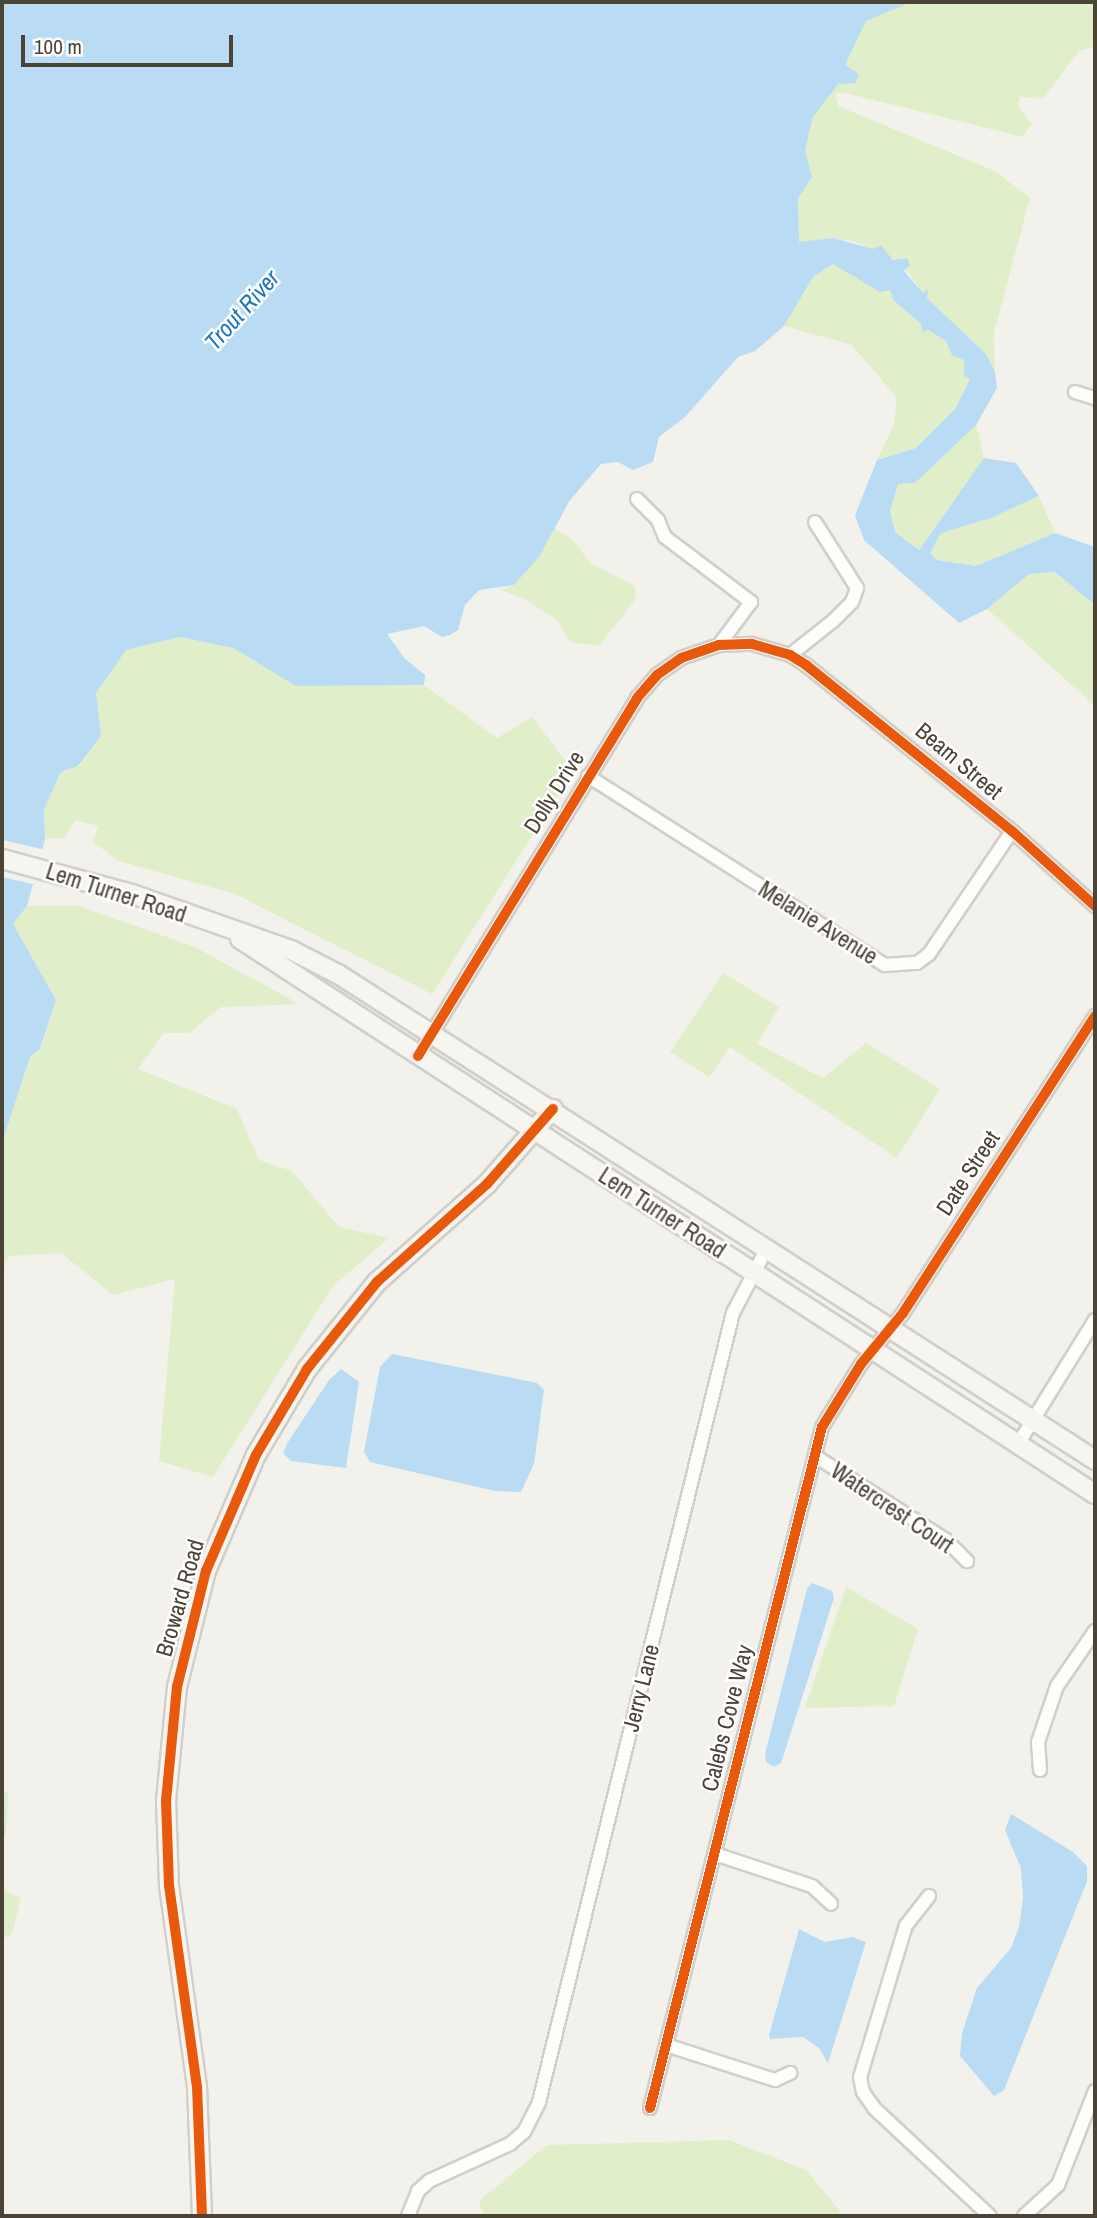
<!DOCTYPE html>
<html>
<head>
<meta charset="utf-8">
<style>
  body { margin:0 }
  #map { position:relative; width:1097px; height:2218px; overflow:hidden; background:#f3f1ec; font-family:"Archivo Narrow",sans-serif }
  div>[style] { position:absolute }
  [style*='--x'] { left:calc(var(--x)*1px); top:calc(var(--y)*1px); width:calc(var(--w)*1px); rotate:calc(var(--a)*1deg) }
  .green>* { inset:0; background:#e0efca }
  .water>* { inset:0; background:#b9dbf4 }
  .pier>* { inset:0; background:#f3f1ec }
  .roads { filter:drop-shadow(2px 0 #d1cfc9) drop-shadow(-2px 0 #d1cfc9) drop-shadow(0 2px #d1cfc9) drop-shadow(0 -2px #d1cfc9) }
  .street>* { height:12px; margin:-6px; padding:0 6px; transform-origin:6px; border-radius:6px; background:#fdfdfc }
  .secondary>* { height:18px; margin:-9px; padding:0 9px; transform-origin:9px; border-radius:9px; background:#f7f5f0 }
  .cycleway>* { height:10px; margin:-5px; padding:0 5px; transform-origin:5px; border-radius:5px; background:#e8590c }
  span { translate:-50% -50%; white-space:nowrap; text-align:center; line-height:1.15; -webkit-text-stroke:5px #fff; paint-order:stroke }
  .street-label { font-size:23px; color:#4b4336 }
  .water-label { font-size:24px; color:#2277b9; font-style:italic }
  .frame { position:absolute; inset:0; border:4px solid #4b4336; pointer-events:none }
  .scale { position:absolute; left:21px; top:35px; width:212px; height:32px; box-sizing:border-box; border:4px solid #4b4336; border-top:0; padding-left:9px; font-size:21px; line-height:24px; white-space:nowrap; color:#4b4336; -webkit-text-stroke:5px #fff; paint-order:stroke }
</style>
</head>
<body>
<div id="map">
  <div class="green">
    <div style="clip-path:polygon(912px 2px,1095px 2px,1095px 46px,1079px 51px,1043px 99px,1020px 97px,1018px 106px,1032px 124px,1023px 137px,841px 92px,835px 94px,838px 106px,995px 171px,1030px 198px,994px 333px,995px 372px,986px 354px,927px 298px,927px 290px,923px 293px,901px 262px,853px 241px,833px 238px,799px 243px,798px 200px,812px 177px,805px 150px,813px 117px,866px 21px)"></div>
    <div style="clip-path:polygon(833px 263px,880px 292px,890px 290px,893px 301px,921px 324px,923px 333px,928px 330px,946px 340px,964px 360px,964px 376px,970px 379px,957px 408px,916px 448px,877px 460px,894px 424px,897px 398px,852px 345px,784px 326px,813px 277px)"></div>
    <div style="clip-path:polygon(976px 425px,984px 458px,919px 550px,895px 532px,889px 511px,898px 484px,915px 483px)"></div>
    <div style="clip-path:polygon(1039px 496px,1055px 533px,976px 566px,937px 560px,930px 553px,941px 533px,991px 518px)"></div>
    <div style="clip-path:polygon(554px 528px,574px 541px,590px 563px,635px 586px,635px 600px,599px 646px,570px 642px,558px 621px,527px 600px,501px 590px,514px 585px,538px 558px)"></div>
    <div style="clip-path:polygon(1055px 572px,1095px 605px,1095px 706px,987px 609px,1028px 574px)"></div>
    <div style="clip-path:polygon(180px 637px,233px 648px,296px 686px,424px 685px,497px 738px,532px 717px,573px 771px,432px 994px,235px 894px,119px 861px,93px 842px,98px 826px,75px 820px,65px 838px,45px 839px,44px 809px,61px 772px,79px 766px,101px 736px,96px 693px,126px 650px)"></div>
    <div style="clip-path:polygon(27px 906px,79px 906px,195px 947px,299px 1004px,221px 1007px,189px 1033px,164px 1033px,138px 1069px,237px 1109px,259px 1160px,292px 1171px,339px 1227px,389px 1238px,333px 1286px,213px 1477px,159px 1461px,175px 1279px,113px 1295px,61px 1253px,8px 1256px,2px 1275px,2px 1143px,30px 1057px,41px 1049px,56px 1000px,13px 924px)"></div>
    <div style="clip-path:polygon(723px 973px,779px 1007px,757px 1044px,823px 1078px,866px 1043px,940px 1089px,897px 1158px,730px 1047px,709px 1077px,670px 1052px)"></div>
    <div style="clip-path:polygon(846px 1587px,918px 1629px,894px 1706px,805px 1708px)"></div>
    <div style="clip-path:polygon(2px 1791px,8px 1793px,6px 1837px,2px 1837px)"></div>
    <div style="clip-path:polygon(2px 1889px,21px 1898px,12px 1934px,2px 1939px)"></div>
    <div style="clip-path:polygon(729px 2140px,806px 2170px,844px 2216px,484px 2216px,479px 2201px,547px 2145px)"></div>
  </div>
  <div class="water">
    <div style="clip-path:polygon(2px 2px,912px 2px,866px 21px,845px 65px,859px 74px,856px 83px,838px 84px,813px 117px,805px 150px,812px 177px,798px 199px,799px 242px,833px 238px,873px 249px,881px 245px,893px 260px,907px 258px,910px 265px,904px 271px,923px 293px,928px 289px,927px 298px,986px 354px,995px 372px,997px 388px,976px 425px,915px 483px,898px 484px,890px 511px,895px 532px,919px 550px,984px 458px,1016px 463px,1039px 496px,991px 518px,941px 533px,930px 553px,937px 560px,976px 566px,1055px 533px,1095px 547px,1095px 605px,1055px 572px,1029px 574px,987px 609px,959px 623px,864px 540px,855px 515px,877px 460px,916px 448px,956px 408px,970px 379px,964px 376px,964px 360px,952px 355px,946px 341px,928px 330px,923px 333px,921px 324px,893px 300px,890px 290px,880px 292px,833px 264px,813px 277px,784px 326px,755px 351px,738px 357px,685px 417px,659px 437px,653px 462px,633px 470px,618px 462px,601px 464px,570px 500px,539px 557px,514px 585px,479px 590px,465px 605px,458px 630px,450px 635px,442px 637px,424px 626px,387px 634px,405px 659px,425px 675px,424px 685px,296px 686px,233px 648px,180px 637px,126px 650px,96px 693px,101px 736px,78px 766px,61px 772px,44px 809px,45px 839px,27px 906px,13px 924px,56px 1000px,40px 1049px,30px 1057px,2px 1143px)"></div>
    <div style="clip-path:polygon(392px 1354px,537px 1383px,544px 1390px,534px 1464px,521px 1492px,495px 1491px,370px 1462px,364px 1452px,380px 1367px)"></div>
    <div style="clip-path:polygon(341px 1369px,359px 1382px,346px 1468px,291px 1461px,283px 1453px,288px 1442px,329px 1380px)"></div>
    <div style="clip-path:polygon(812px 1583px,832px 1591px,834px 1598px,781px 1763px,774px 1767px,766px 1762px,765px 1754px,807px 1589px)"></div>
    <div style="clip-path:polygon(1011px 1814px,1073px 1852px,1087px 1866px,1087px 1881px,1004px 2090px,994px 2096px,960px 2056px,962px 2033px,977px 1988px,1011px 1948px,1019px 1927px,1023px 1898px,1021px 1868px,1005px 1830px)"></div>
    <div style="clip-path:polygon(799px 1929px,825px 1942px,852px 1937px,866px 1942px,828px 2063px,819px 2048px,803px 2037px,770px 2039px,769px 2035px)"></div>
  </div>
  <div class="pier">
    <div style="clip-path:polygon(2px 840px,46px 850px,37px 885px,2px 877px)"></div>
  </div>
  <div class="roads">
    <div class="street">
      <div style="--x:1075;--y:392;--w:21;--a:17"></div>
      <div style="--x:637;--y:499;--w:30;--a:45"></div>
      <div style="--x:658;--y:520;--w:18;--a:68"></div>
      <div style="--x:665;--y:537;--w:108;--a:37.1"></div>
      <div style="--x:751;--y:602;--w:54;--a:126.7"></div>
      <div style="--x:790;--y:655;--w:55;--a:-38.3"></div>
      <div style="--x:833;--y:621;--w:27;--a:-45"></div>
      <div style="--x:852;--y:602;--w:15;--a:-70"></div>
      <div style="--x:857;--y:588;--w:78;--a:-122.5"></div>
      <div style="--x:588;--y:776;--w:352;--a:32.5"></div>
      <div style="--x:885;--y:965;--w:32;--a:-4"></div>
      <div style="--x:917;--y:963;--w:15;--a:-37"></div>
      <div style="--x:929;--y:954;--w:148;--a:-56"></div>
      <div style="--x:418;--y:1056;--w:420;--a:-58.5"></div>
      <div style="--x:637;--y:698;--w:30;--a:-49"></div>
      <div style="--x:657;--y:675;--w:29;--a:-35"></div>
      <div style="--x:681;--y:658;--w:40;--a:-18.9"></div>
      <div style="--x:719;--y:645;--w:33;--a:-2"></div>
      <div style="--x:752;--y:644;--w:40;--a:16"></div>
      <div style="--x:790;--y:655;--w:19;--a:32"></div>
      <div style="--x:806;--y:665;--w:265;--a:38.9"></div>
      <div style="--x:1012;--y:831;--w:112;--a:42.1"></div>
      <div style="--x:1018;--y:1444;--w:146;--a:-58.2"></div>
      <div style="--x:815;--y:1456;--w:156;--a:32.7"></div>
      <div style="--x:946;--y:1540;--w:30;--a:45"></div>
      <div style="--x:1040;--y:1770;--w:28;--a:-94"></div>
      <div style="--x:1038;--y:1742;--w:59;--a:-71.3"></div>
      <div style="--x:1057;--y:1686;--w:67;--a:-55.4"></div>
      <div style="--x:715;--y:1854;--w:102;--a:18.3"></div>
      <div style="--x:812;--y:1886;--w:26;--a:43"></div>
      <div style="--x:929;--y:1896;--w:37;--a:128"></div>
      <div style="--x:906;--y:1925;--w:159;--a:106.8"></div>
      <div style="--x:860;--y:2077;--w:15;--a:79"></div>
      <div style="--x:863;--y:2092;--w:19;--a:55"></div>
      <div style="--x:874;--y:2108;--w:158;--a:43"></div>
      <div style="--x:666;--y:2045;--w:114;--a:17.8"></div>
      <div style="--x:775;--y:2080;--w:17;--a:-25"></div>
      <div style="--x:650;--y:2108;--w:702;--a:-75.83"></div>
      <div style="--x:822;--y:1427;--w:74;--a:-58.2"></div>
      <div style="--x:861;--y:1364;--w:66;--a:-50.5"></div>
      <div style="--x:903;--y:1313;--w:354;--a:-57.1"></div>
      <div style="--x:408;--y:2216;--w:27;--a:-68"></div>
      <div style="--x:418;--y:2191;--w:15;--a:-42"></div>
      <div style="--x:429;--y:2181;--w:89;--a:-24.6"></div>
      <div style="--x:510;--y:2144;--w:18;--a:-41"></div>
      <div style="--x:524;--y:2132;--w:34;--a:-63"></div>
      <div style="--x:539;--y:2102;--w:813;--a:-76.19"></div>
      <div style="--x:733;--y:1313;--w:73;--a:-62.4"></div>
      <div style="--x:1024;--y:2216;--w:46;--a:-42.4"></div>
      <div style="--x:1058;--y:2185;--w:101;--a:-68.5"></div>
    </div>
    <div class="secondary">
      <div style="--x:2;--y:859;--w:135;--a:15.1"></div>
      <div style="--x:132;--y:894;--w:169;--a:19.4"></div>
      <div style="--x:291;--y:950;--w:53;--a:27.1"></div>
      <div style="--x:338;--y:974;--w:900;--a:32.7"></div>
      <div style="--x:240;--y:939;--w:1019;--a:32.99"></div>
      <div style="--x:202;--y:2216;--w:129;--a:-92.2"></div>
      <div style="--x:197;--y:2087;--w:203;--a:-97.9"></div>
      <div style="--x:169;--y:1886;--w:85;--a:-92"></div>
      <div style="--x:166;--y:1801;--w:115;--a:-84.5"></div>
      <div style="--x:177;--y:1687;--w:120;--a:-76"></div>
      <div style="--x:206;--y:1571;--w:126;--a:-66.7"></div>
      <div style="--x:256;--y:1455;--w:100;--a:-59.3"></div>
      <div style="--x:307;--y:1369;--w:112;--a:-51.2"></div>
      <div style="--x:377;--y:1282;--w:147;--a:-41.7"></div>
      <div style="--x:487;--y:1184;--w:100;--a:-48.7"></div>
    </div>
  </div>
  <div class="cycleway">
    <div style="--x:418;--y:1056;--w:420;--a:-58.5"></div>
    <div style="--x:637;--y:698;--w:30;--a:-49"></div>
    <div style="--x:657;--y:675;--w:29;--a:-35"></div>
    <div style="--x:681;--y:658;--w:40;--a:-18.9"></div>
    <div style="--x:719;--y:645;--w:33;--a:-2"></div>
    <div style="--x:752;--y:644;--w:40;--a:16"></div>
    <div style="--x:790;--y:655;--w:19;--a:32"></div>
    <div style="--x:806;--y:665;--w:265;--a:38.9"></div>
    <div style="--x:1012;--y:831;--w:112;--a:42.1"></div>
    <div style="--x:650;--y:2108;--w:702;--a:-75.83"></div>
    <div style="--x:822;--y:1427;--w:74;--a:-58.2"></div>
    <div style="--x:861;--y:1364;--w:66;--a:-50.5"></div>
    <div style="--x:903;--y:1313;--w:354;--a:-57.1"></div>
    <div style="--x:202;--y:2216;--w:129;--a:-92.2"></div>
    <div style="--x:197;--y:2087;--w:203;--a:-97.9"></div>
    <div style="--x:169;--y:1886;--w:85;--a:-92"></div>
    <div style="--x:166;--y:1801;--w:115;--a:-84.5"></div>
    <div style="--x:177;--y:1687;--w:120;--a:-76"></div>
    <div style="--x:206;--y:1571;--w:126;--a:-66.7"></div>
    <div style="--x:256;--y:1455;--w:100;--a:-59.3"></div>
    <div style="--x:307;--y:1369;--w:112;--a:-51.2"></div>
    <div style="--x:377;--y:1282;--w:147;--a:-41.7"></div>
    <div style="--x:487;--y:1184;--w:100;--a:-48.7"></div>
  </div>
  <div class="street-label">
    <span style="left:959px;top:761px;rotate:40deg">Beam Street</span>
    <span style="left:554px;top:792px;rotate:-58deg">Dolly Drive</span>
    <span style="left:116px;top:893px;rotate:18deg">Lem Turner Road</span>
    <span style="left:818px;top:923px;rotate:32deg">Melanie Avenue</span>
    <span style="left:968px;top:1173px;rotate:-57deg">Date Street</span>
    <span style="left:662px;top:1213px;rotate:33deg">Lem Turner Road</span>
    <span style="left:892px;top:1508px;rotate:34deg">Watercrest Court</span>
    <span style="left:180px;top:1598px;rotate:-74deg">Broward Road</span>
    <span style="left:641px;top:1688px;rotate:-76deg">Jerry Lane</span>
    <span style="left:727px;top:1718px;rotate:-76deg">Calebs Cove Way</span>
  </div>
  <div class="water-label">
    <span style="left:242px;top:310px;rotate:-48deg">Trout River</span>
  </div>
  <div class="frame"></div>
  <div class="scale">100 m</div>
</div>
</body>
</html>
